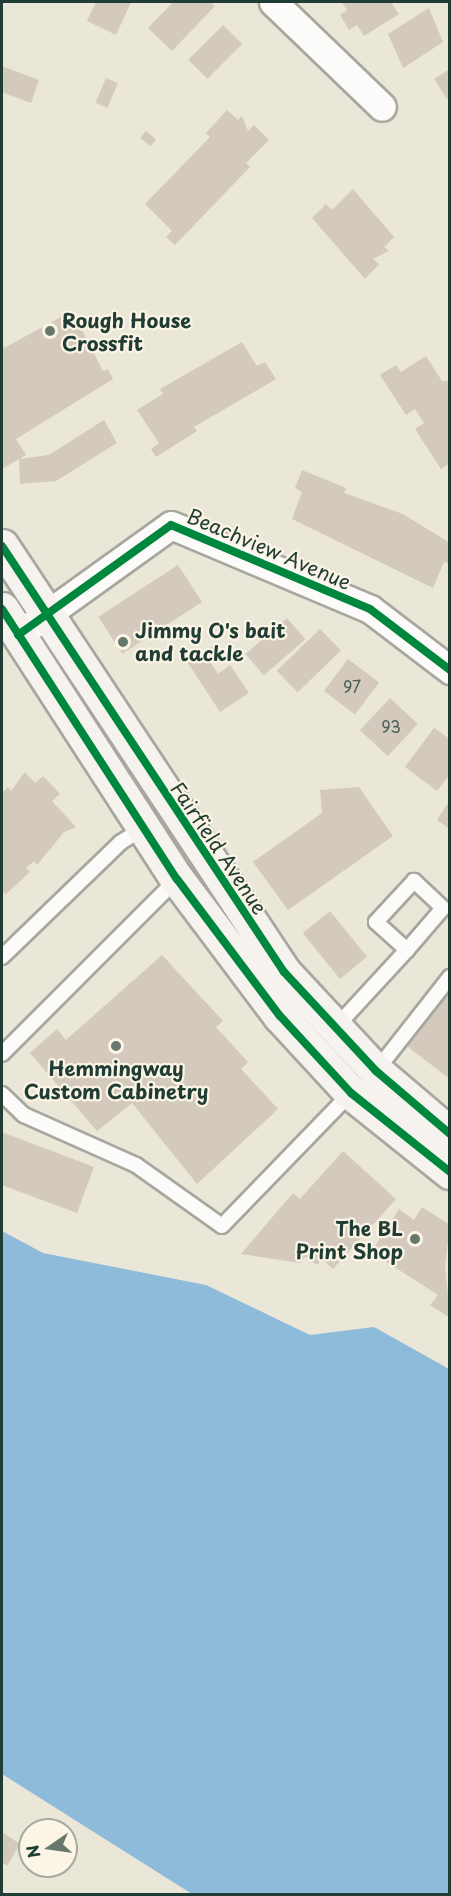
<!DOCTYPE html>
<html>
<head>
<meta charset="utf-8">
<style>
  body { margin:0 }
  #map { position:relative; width:451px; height:1896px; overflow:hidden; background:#eae6d8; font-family:"Playpen Sans",sans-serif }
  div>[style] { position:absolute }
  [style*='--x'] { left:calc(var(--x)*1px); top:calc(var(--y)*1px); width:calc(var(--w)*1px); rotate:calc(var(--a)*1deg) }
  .water>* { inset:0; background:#8ebbda }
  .building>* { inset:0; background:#d3c9bd; transform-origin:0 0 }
  .roads { filter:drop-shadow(2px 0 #a6a79e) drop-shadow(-2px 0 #a6a79e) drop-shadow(0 2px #a6a79e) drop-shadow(0 -2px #a6a79e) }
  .service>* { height:14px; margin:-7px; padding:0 7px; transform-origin:7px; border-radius:7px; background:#fcfbf9 }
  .minor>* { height:27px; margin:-13.5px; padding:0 13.5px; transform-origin:13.5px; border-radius:13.5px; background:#fcfbf9 }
  .secondary>* { height:33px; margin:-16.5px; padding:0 16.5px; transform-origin:16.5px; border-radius:16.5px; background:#f6f3ee }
  .cycleway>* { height:8px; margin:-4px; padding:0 4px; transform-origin:4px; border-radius:4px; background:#00873e }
  .dots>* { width:16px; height:16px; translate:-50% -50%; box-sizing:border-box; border:3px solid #fcf5e5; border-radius:50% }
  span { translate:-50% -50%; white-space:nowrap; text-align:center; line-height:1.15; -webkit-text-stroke:4.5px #fcf5e5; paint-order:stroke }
  .number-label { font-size:16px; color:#4c6056 }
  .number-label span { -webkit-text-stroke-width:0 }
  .poi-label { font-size:20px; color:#1f3d34; font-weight:700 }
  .left { translate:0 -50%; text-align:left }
  .right { translate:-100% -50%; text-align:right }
  .street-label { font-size:20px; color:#1f3d34 }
  .frame { position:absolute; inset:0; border:3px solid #1f3d34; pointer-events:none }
  .north { position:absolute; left:18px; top:1818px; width:60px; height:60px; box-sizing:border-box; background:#fcf5e5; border:2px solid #a4ab9e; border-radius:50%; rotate:257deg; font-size:16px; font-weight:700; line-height:24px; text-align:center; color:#1f3d34 }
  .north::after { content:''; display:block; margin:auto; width:21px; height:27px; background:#66786d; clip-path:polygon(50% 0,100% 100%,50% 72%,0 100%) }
</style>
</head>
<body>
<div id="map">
  <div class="water">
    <div style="clip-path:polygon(2px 1231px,43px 1253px,206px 1285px,310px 1335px,374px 1327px,449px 1369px,449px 1894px,192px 1894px,2px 1774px)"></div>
  </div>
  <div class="building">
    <div style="clip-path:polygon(96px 2px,131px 2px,116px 35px,87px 21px)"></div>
    <div style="clip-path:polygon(173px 2px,210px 2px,215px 6px,172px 51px,148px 28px)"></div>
    <div style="clip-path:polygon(342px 2px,391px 2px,399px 14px,364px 36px,357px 25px,349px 30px,340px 15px,347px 10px)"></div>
    <div style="clip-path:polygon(429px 8px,443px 42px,403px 68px,388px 34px)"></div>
    <div style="left:223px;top:25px;width:27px;height:49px;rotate:45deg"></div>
    <div style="clip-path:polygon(2px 66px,39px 80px,31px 103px,2px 92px)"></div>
    <div style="clip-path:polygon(450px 69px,450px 97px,447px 99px,434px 79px)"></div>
    <div style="left:106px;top:78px;width:13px;height:27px;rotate:23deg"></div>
    <div style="clip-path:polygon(227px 110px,238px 120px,242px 116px,248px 131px,254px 125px,269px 140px,246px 163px,250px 167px,175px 245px,166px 237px,172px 231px,145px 204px,210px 137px,206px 133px)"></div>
    <div style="left:146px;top:131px;width:13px;height:9px;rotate:39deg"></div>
    <div style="clip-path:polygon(353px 189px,394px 237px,384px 247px,389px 251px,373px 259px,379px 264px,365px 279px,312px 218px,326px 204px,332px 210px)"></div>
    <div style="clip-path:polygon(72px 311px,103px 371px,108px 369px,113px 379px,16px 439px,26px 455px,2px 469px,2px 344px,4px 348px)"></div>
    <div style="clip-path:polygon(242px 342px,257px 366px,265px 362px,276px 379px,194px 427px,197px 431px,156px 457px,151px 449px,159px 443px,137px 410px,163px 394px,160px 389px)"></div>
    <div style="clip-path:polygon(426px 356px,442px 381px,450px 381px,450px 463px,441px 469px,415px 429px,424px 423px,415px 409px,406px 415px,380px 375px,396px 365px,401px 372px)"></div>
    <div style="clip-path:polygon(104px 420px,117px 443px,56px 481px,20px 484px,19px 459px,49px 455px)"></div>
    <div style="clip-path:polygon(302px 470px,346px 488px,344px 493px,403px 514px,450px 543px,450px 564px,444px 562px,433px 588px,292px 519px,302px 492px,295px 488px)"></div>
    <div style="left:178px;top:565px;width:44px;height:95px;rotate:57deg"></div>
    <div style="left:287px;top:618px;width:28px;height:55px;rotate:49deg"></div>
    <div style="left:320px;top:629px;width:30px;height:60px;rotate:46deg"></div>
    <div style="left:217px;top:644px;width:10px;height:12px;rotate:61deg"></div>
    <div style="clip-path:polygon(204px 652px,218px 674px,230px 665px,249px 693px,220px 712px,188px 663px)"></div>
    <div style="left:348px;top:659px;width:39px;height:40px;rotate:37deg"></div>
    <div style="left:390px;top:698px;width:38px;height:44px;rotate:43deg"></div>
    <div style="clip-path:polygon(434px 728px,450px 739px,450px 774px,437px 791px,405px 767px)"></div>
    <div style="clip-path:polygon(25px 772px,35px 783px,43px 776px,60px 794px,52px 801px,76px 827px,64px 832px,37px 865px,34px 861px,26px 868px,30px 872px,6px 894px,2px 892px,2px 793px,8px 787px,11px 791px)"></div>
    <div style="clip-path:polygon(359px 787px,393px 836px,288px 910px,253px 862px,322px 813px,320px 790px)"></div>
    <div style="clip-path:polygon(450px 800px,450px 829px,437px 820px)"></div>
    <div style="left:330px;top:911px;width:59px;height:35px;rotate:51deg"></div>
    <div style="clip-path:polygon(162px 955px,223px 1021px,216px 1027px,248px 1062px,241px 1069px,278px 1109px,197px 1184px,132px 1103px,97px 1131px,30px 1053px,57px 1029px,66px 1040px)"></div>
    <div style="clip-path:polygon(450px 988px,450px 1079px,404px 1044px)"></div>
    <div style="clip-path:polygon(2px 1132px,94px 1167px,77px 1213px,2px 1185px)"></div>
    <div style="clip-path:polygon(343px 1151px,396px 1199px,333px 1269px,322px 1259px,317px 1265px,305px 1257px,300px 1263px,241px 1254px,293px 1193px,300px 1199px)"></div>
    <div style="clip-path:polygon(422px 1207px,450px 1225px,445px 1265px,450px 1318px,430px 1305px,438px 1295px,371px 1252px,399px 1209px,414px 1220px)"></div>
    <div style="clip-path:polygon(2px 1832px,20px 1844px,7px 1866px,2px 1862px)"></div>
  </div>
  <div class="roads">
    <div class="service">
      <div style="--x:2;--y:957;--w:165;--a:-44"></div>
      <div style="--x:121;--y:842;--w:27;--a:-31"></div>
      <div style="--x:335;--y:1028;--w:106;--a:-47.3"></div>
      <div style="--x:407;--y:950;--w:55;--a:-49.4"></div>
      <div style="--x:443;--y:908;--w:40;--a:-137"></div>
      <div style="--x:414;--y:881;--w:56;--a:132.8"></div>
      <div style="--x:376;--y:922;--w:42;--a:42.1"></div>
      <div style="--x:2;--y:1054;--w:247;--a:-45"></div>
      <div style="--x:376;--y:1071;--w:120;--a:-51.8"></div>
      <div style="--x:2;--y:1094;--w:30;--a:44"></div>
      <div style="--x:24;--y:1115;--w:123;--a:24.1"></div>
      <div style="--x:136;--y:1165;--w:105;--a:35.3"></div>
      <div style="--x:222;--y:1226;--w:185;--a:-45.9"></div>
    </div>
    <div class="minor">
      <div style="--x:273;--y:2;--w:151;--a:43.9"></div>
      <div style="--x:18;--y:635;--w:188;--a:-35.7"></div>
      <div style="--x:171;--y:525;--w:216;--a:22.9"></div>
      <div style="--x:370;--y:609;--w:101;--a:37.3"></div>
    </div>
    <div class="secondary">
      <div style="--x:2;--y:546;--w:511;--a:56.5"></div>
      <div style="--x:284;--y:972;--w:135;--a:47.1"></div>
      <div style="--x:376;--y:1071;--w:97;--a:40.4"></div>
      <div style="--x:2;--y:609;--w:322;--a:57.1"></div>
      <div style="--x:177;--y:879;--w:171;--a:53.1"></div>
      <div style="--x:280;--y:1016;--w:105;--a:47.3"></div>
      <div style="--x:351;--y:1093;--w:127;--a:38.6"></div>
    </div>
  </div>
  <div class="cycleway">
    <div style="--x:2;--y:546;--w:511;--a:56.5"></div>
    <div style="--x:284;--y:972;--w:135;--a:47.1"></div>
    <div style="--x:376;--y:1071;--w:97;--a:40.4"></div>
    <div style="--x:2;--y:609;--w:322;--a:57.1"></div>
    <div style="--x:177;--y:879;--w:171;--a:53.1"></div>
    <div style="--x:280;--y:1016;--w:105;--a:47.3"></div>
    <div style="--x:351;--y:1093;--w:127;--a:38.6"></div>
    <div style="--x:18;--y:635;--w:188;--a:-35.7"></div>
    <div style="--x:171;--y:525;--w:216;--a:22.9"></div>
    <div style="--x:370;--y:609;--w:101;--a:37.3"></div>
  </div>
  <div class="dots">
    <div style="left:50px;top:331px;background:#66786d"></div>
    <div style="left:123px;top:642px;background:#66786d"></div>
    <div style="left:116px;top:1046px;background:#66786d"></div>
    <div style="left:415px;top:1239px;background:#66786d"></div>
  </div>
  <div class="number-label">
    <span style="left:352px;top:686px">97</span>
    <span style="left:391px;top:726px">93</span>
  </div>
  <div class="poi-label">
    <span class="left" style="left:62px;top:332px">Rough House<br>Crossfit</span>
    <span class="left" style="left:135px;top:642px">Jimmy O's bait<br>and tackle</span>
    <span style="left:116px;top:1080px">Hemmingway<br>Custom Cabinetry</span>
    <span class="right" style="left:403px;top:1240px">The BL<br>Print Shop</span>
  </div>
  <div class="street-label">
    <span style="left:269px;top:549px;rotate:23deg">Beachview Avenue</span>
    <span style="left:219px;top:848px;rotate:56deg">Fairfield Avenue</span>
  </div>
  <div class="frame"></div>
  <div class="north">N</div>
</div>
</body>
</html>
